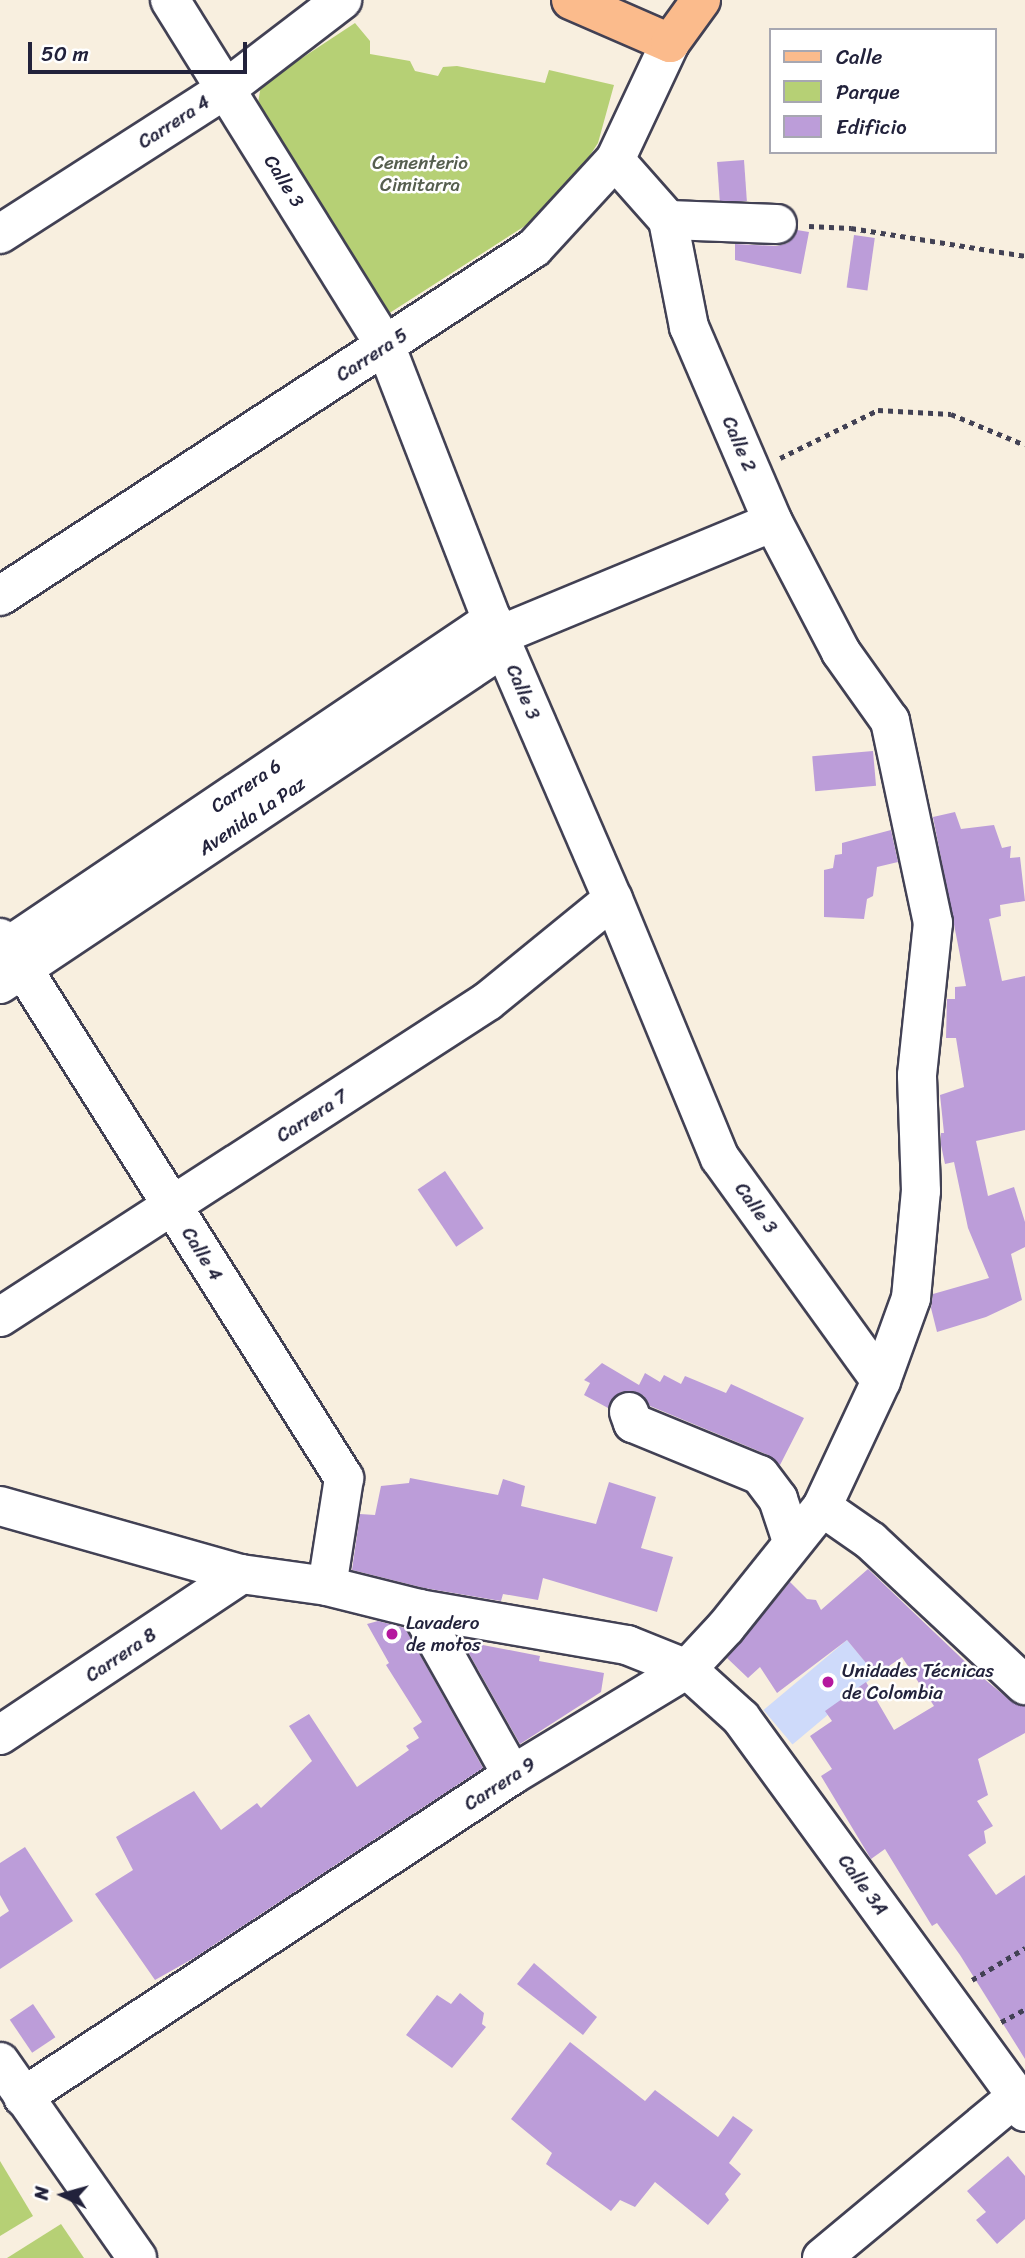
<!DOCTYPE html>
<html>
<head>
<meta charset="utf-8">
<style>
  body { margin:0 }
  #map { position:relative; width:1025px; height:2258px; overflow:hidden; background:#f8efdf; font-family:Sriracha,sans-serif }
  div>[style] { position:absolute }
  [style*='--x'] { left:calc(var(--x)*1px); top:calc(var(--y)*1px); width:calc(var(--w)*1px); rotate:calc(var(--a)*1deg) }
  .built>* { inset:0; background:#cedafa; transform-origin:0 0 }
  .green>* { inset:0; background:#b6d075 }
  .building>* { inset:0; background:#bc9dd9; transform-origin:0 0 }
  .path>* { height:4.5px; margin-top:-2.25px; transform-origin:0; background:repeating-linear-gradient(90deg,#424154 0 5px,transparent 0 10px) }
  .roads { filter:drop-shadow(2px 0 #424154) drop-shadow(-2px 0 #424154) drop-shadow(0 2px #424154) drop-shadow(0 -2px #424154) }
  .minor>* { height:38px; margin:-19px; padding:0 19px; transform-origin:19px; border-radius:19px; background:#fff }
  .major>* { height:38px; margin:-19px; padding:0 19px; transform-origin:19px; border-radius:19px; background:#fbbb8c }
  .dots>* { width:19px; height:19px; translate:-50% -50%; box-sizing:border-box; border:4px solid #fff; border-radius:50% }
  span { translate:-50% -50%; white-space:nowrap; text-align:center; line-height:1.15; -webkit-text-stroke:5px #fff; paint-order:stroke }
  .street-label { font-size:19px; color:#22223b }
  .park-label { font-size:19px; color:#565f4f }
  .poi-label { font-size:19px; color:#22223b }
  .left { translate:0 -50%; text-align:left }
  .legend { position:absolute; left:769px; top:28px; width:228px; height:126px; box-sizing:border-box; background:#fff; border:2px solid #a7a7b1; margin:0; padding:9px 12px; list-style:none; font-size:21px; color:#22223b }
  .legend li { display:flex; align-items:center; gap:14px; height:35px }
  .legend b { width:35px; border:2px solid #a7a7b1 }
  .north { position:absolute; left:28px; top:2160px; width:70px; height:70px; -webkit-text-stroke:5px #fff; paint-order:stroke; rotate:275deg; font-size:19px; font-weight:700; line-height:28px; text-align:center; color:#22223b }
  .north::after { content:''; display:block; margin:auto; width:24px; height:32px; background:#22223b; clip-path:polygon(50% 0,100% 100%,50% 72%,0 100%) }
  .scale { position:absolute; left:28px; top:42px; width:219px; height:32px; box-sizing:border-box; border:4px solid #22223b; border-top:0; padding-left:9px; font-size:21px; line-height:24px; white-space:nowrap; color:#22223b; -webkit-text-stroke:5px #fff; paint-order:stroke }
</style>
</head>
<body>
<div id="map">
  <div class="built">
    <div style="left:847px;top:1640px;width:45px;height:109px;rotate:50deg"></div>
  </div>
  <div class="green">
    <div style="clip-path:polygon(355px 23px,370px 41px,370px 54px,410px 61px,415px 71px,438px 76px,443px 67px,457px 66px,545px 83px,549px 70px,614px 85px,598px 143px,568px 189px,528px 224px,388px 314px,258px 103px,261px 85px)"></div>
    <div style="clip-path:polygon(0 2161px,33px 2216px,0 2236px)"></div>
    <div style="clip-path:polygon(61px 2224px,84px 2258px,7px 2258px)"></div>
  </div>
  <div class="building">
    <div style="left:744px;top:160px;width:41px;height:27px;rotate:86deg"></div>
    <div style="clip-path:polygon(797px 230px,809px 232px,801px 274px,735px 260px,735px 244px,777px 246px,788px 243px)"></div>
    <div style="left:854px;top:235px;width:21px;height:53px;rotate:8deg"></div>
    <div style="left:873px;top:751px;width:35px;height:61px;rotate:85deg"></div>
    <div style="clip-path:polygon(955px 812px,961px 829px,994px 825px,1002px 848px,1011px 846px,1010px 858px,1020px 857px,1025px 901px,1000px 905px,1001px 916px,989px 919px,1002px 981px,1025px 976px,1025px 1130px,976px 1141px,988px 1196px,1014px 1187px,1025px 1222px,1025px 1247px,1011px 1254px,1022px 1300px,986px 1317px,937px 1332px,931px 1308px,933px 1294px,989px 1278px,968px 1228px,954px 1162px,945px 1164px,941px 1145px,941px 1133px,944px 1133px,940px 1095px,964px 1087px,956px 1038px,946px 1038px,947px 999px,955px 999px,955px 987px,966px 986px,933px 817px)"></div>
    <div style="clip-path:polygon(891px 830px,898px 862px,877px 867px,873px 896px,867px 899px,864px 919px,824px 917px,824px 870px,833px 868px,835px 855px,842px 854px,842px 843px)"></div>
    <div style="left:445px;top:1171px;width:69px;height:33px;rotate:56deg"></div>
    <div style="clip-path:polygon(602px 1363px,639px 1385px,645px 1373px,660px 1382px,664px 1375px,681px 1384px,685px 1376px,726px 1393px,731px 1384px,804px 1418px,780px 1465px,768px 1455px,650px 1406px,644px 1396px,633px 1391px,621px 1392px,612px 1399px,608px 1408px,584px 1395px,590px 1383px,584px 1380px)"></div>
    <div style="clip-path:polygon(410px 1478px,498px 1495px,503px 1479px,525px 1486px,521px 1506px,596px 1524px,609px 1482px,656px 1497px,641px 1548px,673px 1557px,657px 1612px,543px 1578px,538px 1600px,503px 1594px,501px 1601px,424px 1588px,352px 1570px,360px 1514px,375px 1515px,381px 1486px,409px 1483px)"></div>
    <div style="clip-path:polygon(868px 1569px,977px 1673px,1011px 1701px,1025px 1706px,1025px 1733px,978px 1759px,988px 1795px,977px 1801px,993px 1826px,984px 1831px,986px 1843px,968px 1855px,996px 1895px,1025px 1875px,1025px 2059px,960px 1955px,937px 1923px,932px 1926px,885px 1849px,871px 1859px,821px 1776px,832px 1769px,810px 1736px,832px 1721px,825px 1711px,866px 1682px,894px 1730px,934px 1706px,902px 1657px,876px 1675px,847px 1640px,777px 1693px,760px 1667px,748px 1678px,727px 1658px,790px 1582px,807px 1599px,816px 1600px,821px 1610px)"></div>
    <div style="clip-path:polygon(378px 1621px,405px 1628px,483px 1768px,194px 1958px,155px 1980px,95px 1894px,133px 1870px,116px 1837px,194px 1791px,221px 1830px,257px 1803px,261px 1808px,312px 1761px,289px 1726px,309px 1714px,357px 1787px,409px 1750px,406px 1746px,419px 1738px,413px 1728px,422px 1722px,386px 1665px,389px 1663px,367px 1624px)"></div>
    <div style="clip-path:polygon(462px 1641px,540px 1656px,539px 1661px,604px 1673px,601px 1692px,520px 1744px)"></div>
    <div style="clip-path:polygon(25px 1847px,73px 1921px,0 1969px,0 1917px,9px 1911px,0 1895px,0 1863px)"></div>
    <div style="clip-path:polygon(534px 1963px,597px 2017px,583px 2035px,517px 1984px)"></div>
    <div style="clip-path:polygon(460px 1993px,484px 2013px,482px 2024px,486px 2027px,452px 2068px,406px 2035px,437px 1995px,451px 2004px)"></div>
    <div style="left:33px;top:2004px;width:40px;height:28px;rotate:56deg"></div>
    <div style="clip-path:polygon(570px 2042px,645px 2101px,655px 2090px,718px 2137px,733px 2116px,753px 2130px,729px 2163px,741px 2174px,725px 2194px,729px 2200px,708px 2225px,655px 2182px,635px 2207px,620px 2200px,611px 2211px,546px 2164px,552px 2153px,511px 2119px)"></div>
    <div style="clip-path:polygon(1008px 2156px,1025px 2176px,1025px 2219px,997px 2244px,976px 2220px,986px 2212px,967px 2191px)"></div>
  </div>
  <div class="path">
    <div style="--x:809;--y:226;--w:42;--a:2.7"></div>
    <div style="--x:851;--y:228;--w:176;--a:9.1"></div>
    <div style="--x:780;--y:458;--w:109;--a:-26.1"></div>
    <div style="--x:878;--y:410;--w:73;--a:3.1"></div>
    <div style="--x:951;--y:414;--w:80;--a:22.7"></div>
    <div style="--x:972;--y:1980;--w:62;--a:-31.1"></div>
    <div style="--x:1001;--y:2022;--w:27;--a:-28"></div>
  </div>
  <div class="roads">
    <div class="minor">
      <div style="--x:170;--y:0;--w:409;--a:58.1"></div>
      <div style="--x:386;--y:347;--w:293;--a:68.8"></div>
      <div style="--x:492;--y:620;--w:304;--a:66.6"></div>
      <div style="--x:613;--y:899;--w:280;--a:67.6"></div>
      <div style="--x:720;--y:1158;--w:275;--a:54.2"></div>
      <div style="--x:668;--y:220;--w:109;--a:2.1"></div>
      <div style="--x:0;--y:234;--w:270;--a:-32.7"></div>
      <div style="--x:227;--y:88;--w:145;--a:-37.4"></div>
      <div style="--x:0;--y:596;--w:637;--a:-33.09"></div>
      <div style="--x:534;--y:248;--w:120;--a:-47.4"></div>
      <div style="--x:615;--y:160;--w:129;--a:-64.8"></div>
      <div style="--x:500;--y:635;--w:295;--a:-22.5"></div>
      <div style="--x:0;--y:938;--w:39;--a:53"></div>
      <div style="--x:23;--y:969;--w:602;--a:57.76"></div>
      <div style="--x:344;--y:1478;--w:109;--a:98.9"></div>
      <div style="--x:0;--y:952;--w:594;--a:-34.01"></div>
      <div style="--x:0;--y:984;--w:606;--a:-33.77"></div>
      <div style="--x:0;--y:1317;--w:581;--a:-32.92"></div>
      <div style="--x:488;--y:1001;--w:161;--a:-39.2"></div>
      <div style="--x:629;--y:1412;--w:12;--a:70"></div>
      <div style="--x:633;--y:1423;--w:137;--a:22.3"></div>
      <div style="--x:760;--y:1475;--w:30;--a:53"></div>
      <div style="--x:778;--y:1499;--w:44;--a:71.6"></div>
      <div style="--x:0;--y:1506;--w:250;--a:15.8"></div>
      <div style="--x:241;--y:1574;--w:87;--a:7.9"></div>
      <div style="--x:327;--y:1586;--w:95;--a:14"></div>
      <div style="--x:419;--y:1609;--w:211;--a:9.8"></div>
      <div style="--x:627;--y:1645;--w:65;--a:21.8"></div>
      <div style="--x:687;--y:1669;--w:73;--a:42.2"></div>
      <div style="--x:741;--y:1718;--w:468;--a:53.9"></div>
      <div style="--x:1017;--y:2096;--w:18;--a:63"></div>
      <div style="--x:822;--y:1507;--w:60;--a:34.8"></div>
      <div style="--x:871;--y:1541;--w:211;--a:43.1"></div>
      <div style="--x:419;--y:1609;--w:190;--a:60.7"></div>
      <div style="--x:0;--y:1735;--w:290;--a:-33.7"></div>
      <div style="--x:0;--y:2062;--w:239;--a:55"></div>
      <div style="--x:23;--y:2097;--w:585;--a:-33.36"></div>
      <div style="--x:512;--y:1775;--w:205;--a:-31.2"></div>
      <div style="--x:687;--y:1669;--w:57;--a:-47.1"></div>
      <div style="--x:726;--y:1627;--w:154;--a:-51.3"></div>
      <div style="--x:822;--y:1507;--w:139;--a:-64.9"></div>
      <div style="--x:881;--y:1381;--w:88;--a:-70.1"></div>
      <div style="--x:911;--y:1298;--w:107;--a:-84.7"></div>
      <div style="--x:921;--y:1191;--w:116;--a:-92"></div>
      <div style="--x:917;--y:1075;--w:153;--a:-84"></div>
      <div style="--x:933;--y:923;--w:207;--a:-102"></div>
      <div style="--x:890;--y:721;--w:85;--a:-125.4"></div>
      <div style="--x:841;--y:652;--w:147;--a:-117.6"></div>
      <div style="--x:773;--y:522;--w:212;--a:-113.3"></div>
      <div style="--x:689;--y:327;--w:109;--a:-101.1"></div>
      <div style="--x:668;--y:220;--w:80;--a:-131.5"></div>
      <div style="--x:822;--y:2258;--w:254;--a:-39.7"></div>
    </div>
    <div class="major">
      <div style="--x:571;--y:0;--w:108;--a:23.5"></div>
      <div style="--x:670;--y:43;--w:53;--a:-54.2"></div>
    </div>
  </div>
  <div class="dots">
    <div style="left:392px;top:1634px;background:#b5179e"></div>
    <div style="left:828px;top:1682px;background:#b5179e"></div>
  </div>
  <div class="street-label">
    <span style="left:174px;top:122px;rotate:-33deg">Carrera 4</span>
    <span style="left:284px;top:181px;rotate:58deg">Calle 3</span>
    <span style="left:372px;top:355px;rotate:-33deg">Carrera 5</span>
    <span style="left:739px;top:444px;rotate:67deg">Calle 2</span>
    <span style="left:523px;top:692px;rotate:67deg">Calle 3</span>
    <span style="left:246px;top:786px;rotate:-34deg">Carrera 6</span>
    <span style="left:252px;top:816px;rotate:-34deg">Avenida La Paz</span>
    <span style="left:312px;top:1116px;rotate:-33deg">Carrera 7</span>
    <span style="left:756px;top:1208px;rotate:54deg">Calle 3</span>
    <span style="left:202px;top:1254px;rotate:58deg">Calle 4</span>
    <span style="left:121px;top:1655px;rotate:-34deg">Carrera 8</span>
    <span style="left:500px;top:1784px;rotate:-33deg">Carrera 9</span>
    <span style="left:863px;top:1885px;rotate:54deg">Calle 3A</span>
  </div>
  <div class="park-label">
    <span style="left:420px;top:174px">Cementerio<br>Cimitarra</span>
  </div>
  <div class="poi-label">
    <span class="left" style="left:406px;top:1634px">Lavadero<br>de motos</span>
    <span class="left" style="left:842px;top:1682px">Unidades Técnicas<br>de Colombia</span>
  </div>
  <ul class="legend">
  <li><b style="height:9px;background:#fbbb8c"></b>Calle</li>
  <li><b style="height:19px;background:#b6d075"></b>Parque</li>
  <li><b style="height:19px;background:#bc9dd9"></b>Edificio</li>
  </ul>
  <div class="north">N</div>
  <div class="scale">50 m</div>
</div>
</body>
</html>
